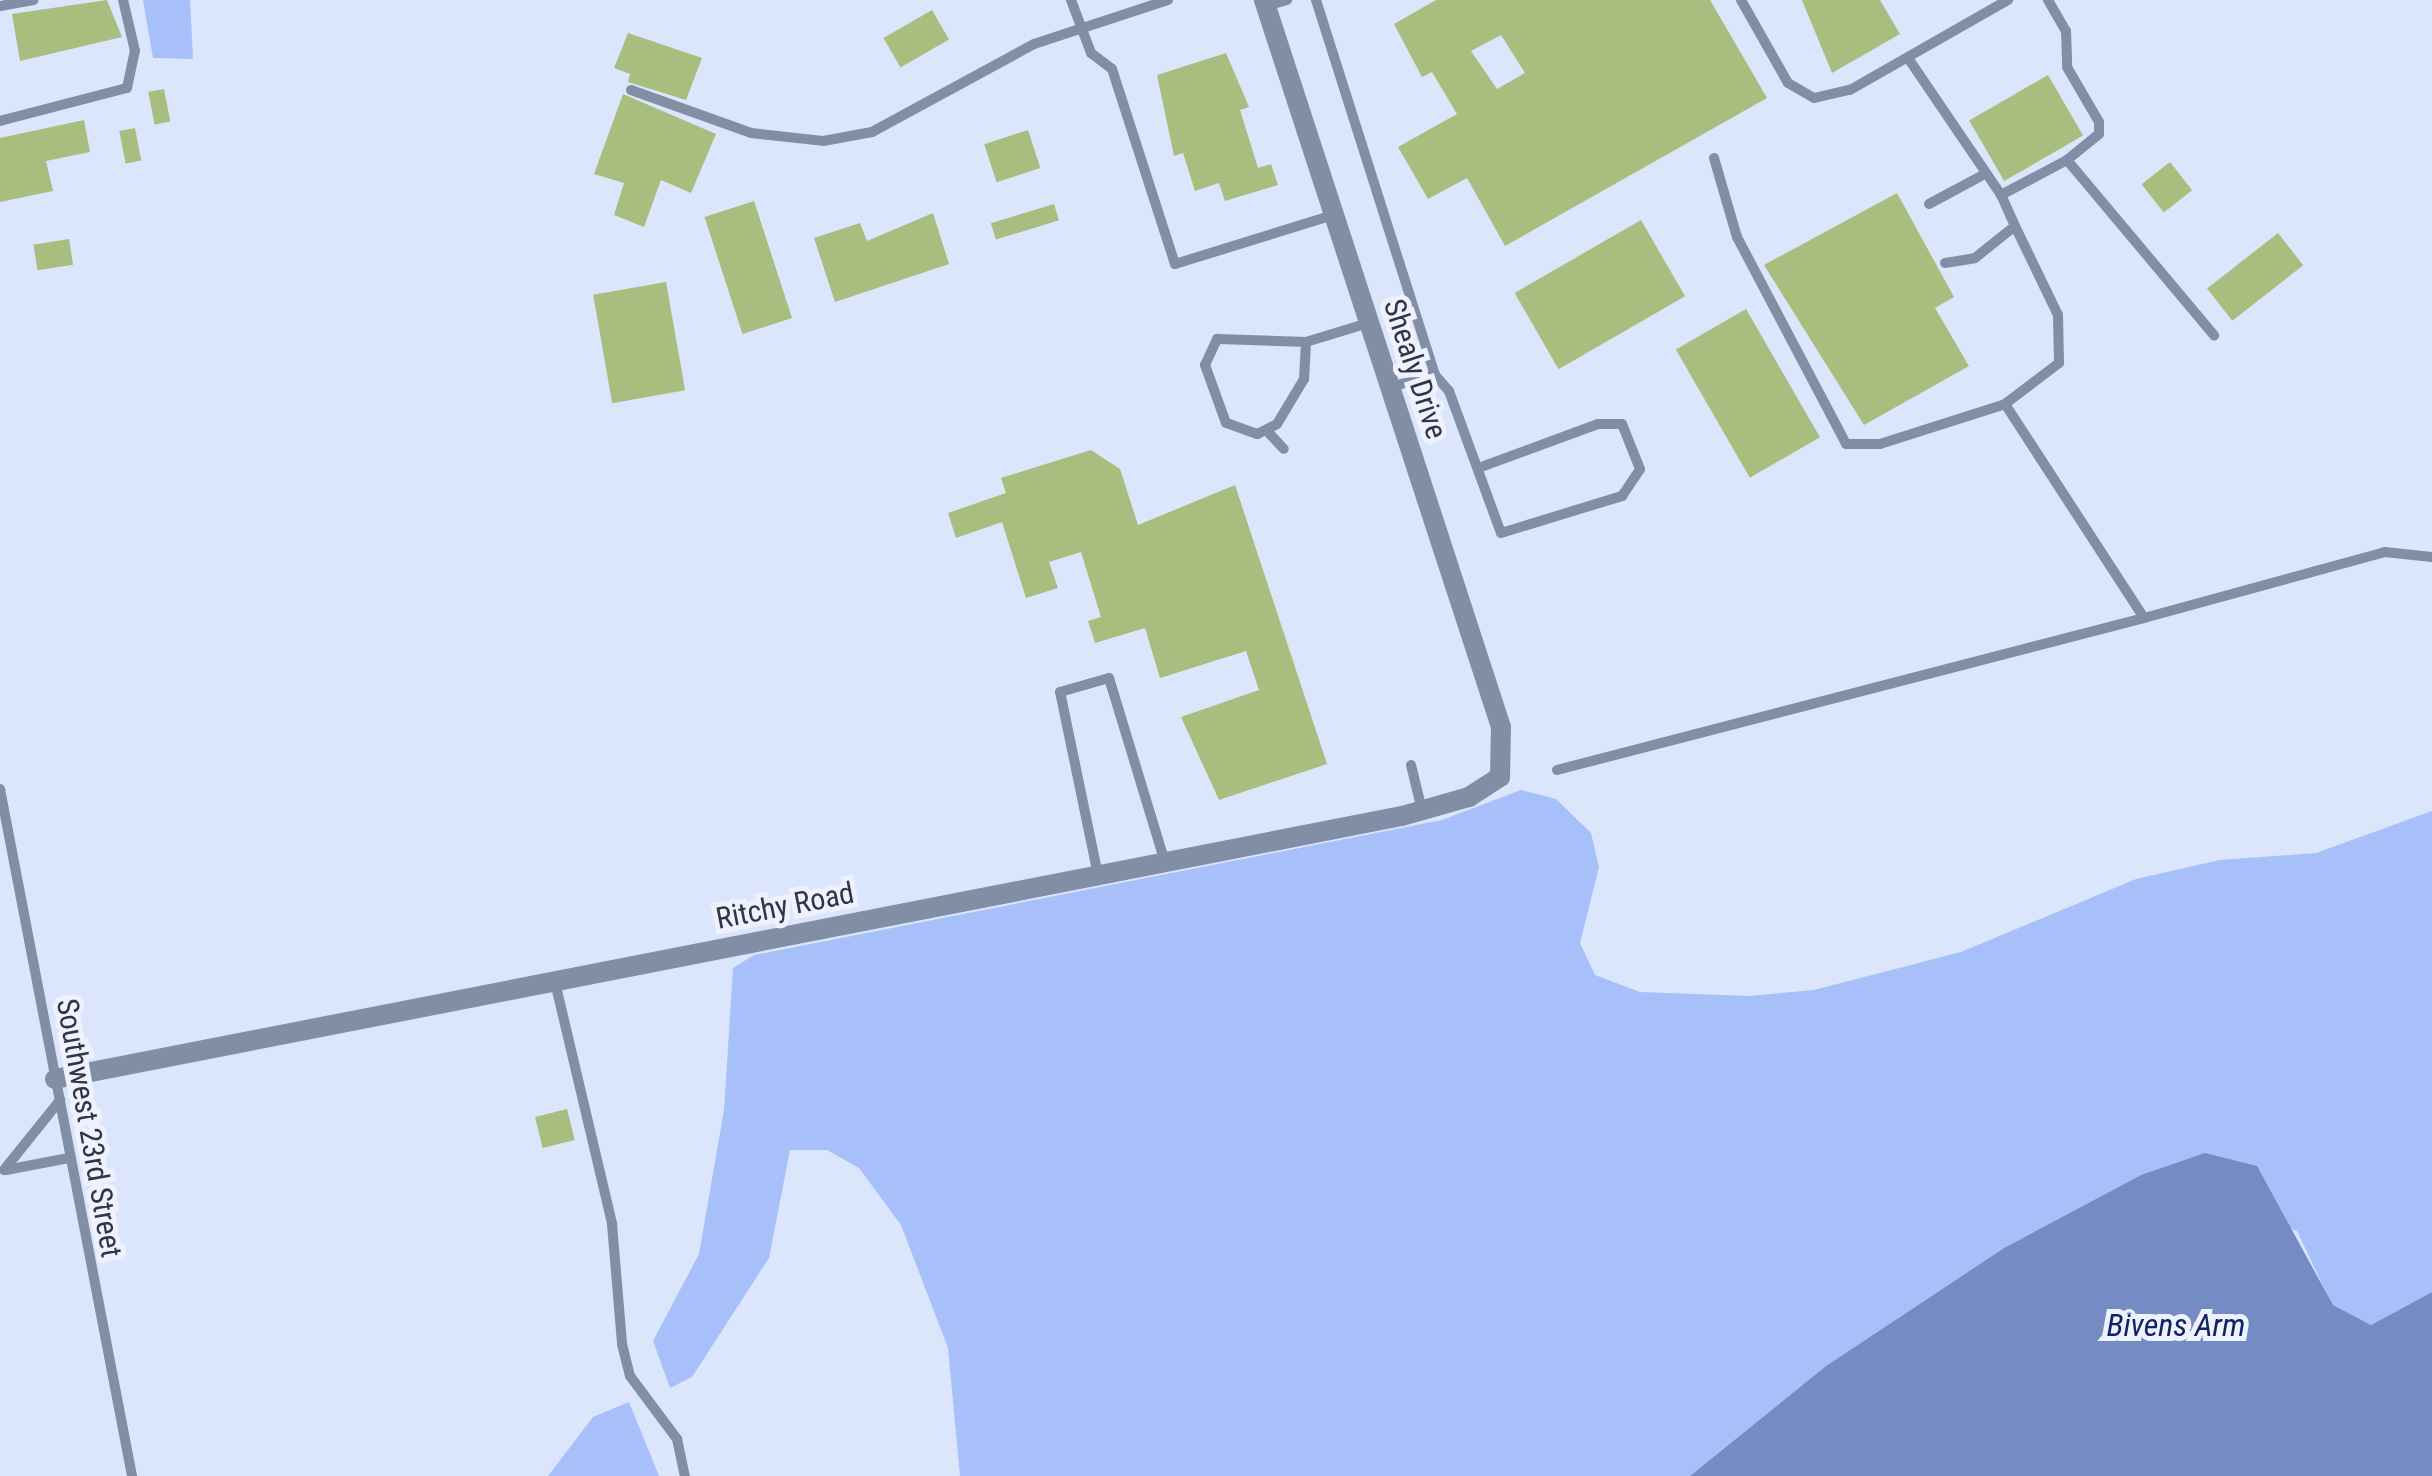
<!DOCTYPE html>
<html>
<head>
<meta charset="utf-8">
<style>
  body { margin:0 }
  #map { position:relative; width:2432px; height:1476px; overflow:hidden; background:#dbe5fb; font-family:"Roboto Condensed",sans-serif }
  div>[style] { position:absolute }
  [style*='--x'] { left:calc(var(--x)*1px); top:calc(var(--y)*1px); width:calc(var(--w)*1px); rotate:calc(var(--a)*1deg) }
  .green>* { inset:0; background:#a8c0fa }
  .water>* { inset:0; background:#758bc4 }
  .building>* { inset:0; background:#a8be7f; transform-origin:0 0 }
  .lane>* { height:10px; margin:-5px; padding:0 5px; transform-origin:5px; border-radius:5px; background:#828da6 }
  .street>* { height:20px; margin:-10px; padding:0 10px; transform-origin:10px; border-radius:10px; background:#828da6 }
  span { translate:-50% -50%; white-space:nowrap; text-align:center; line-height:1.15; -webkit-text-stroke:10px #edf2fe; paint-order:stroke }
  .street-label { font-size:30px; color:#313540 }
  .water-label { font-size:32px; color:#122365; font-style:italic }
</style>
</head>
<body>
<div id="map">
  <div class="green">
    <div style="clip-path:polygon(143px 0,190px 0,193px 59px,153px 58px)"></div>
    <div style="clip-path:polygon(1521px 790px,1556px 799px,1591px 833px,1599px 867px,1580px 943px,1595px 975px,1640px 992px,1749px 996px,1814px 990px,1961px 952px,2136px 879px,2220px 860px,2316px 853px,2432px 811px,2432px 1292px,2371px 1325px,2332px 1305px,2297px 1231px,2141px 1175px,2004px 1248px,1826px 1366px,1690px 1476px,960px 1476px,948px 1348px,901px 1225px,859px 1168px,827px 1150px,790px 1150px,769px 1258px,692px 1377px,670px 1388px,653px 1341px,699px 1254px,724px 1110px,733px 968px,754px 955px,1442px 820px)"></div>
    <div style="clip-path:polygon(629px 1402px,659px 1476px,548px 1476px,593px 1417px)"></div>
  </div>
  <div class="water">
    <div style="clip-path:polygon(2205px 1153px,2257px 1166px,2333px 1305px,2371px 1325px,2432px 1292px,2432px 1476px,1690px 1476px,1826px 1366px,2004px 1248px,2141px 1175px)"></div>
  </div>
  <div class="building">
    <div style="clip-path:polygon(107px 0,122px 37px,20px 61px,12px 14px)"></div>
    <div style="clip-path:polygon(evenodd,1436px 0,1710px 0,1767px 98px,1505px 246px,1467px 178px,1428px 199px,1398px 147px,1457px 114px,1432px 72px,1422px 77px,1394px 24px,1436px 0,1501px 35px,1525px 73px,1497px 89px,1471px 51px,1501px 35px)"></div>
    <div style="clip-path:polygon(1802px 0,1880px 0,1900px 34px,1832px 73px)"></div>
    <div style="left:932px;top:10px;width:34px;height:56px;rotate:60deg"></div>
    <div style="clip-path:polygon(628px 33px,702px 58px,686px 100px,628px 82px,630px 74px,614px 68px)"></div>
    <div style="clip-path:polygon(1226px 53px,1249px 107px,1240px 110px,1258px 168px,1271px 164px,1278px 185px,1225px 201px,1219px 183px,1195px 191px,1183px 153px,1174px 156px,1157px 75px)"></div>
    <div style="left:2048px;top:75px;width:70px;height:91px;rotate:60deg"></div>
    <div style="left:164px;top:89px;width:33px;height:16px;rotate:79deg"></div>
    <div style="clip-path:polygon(623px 94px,716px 134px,691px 193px,661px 180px,644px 227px,614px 215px,624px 183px,594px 174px)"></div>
    <div style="clip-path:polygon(84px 120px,90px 152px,46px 161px,53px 191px,0 202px,0 138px)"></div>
    <div style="left:135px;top:128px;width:33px;height:16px;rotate:79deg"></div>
    <div style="left:1028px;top:130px;width:40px;height:46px;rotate:72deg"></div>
    <div style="left:2170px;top:162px;width:36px;height:36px;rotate:52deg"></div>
    <div style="clip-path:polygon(1897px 193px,1954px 297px,1935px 308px,1969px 366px,1864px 425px,1764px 265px)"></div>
    <div style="left:754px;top:201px;width:123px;height:52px;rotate:72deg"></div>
    <div style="left:1054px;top:204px;width:17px;height:66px;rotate:73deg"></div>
    <div style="clip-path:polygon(933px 213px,949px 264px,835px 302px,814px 238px,860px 223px,867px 241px)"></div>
    <div style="left:1641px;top:220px;width:88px;height:146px;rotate:60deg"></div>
    <div style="left:2278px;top:233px;width:41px;height:90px;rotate:52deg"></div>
    <div style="left:69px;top:239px;width:26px;height:36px;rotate:81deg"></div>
    <div style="left:666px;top:282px;width:110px;height:74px;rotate:80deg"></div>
    <div style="left:1746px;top:309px;width:148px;height:81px;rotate:60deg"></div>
    <div style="clip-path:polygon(1091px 450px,1120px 469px,1138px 525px,1235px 485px,1327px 764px,1219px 800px,1181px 717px,1259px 690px,1246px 651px,1160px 678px,1145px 628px,1095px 643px,1088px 621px,1101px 617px,1081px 552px,1049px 562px,1058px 588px,1026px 598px,1002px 522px,956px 538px,948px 513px,1006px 493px,1001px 478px)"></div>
    <div style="left:567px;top:1109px;width:32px;height:33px;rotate:76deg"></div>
  </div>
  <div class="lane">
    <div style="--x:1071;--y:0;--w:57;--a:69.3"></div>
    <div style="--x:1091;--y:53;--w:26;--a:37"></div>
    <div style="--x:1112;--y:69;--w:205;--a:72.1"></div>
    <div style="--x:1175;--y:264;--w:165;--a:-17.2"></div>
    <div style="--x:1316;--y:0;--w:393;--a:72.4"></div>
    <div style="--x:1741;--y:0;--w:95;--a:60.5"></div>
    <div style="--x:1788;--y:83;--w:30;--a:30"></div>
    <div style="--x:1814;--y:98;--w:37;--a:-13"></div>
    <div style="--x:1850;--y:90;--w:182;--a:-29.7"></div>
    <div style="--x:2048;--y:0;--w:36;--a:60"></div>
    <div style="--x:2066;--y:31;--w:36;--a:88"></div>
    <div style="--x:2067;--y:67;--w:64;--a:59.8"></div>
    <div style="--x:2099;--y:122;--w:12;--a:90"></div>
    <div style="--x:2099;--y:134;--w:41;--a:140.9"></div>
    <div style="--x:0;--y:6;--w:34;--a:-10"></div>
    <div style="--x:1266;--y:6;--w:22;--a:-16"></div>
    <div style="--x:1908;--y:58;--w:166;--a:55.8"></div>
    <div style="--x:2001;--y:195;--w:75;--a:-27.9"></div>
    <div style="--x:2067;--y:160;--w:229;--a:50"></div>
    <div style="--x:631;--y:90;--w:127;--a:19.7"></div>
    <div style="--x:751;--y:133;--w:72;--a:6.3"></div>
    <div style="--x:823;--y:141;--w:50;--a:-10.4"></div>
    <div style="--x:872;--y:132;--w:184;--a:-28.5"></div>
    <div style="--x:1034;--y:44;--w:141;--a:-18.2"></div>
    <div style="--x:0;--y:121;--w:131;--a:-14.6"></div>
    <div style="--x:127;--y:88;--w:38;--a:-78"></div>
    <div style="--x:135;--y:51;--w:52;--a:-103.2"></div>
    <div style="--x:1714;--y:158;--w:82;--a:73.8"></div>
    <div style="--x:1737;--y:237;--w:234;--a:62.2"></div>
    <div style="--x:1846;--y:444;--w:34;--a:0"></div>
    <div style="--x:1880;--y:444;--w:131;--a:-17.7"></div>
    <div style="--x:1929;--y:204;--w:59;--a:-28.3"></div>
    <div style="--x:1945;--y:263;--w:30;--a:-9"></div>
    <div style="--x:1975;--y:258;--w:51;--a:-38.7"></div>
    <div style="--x:2015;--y:226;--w:34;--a:-114"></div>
    <div style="--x:1306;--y:342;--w:37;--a:93"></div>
    <div style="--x:1304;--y:379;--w:52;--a:121"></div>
    <div style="--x:1277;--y:424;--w:22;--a:153"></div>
    <div style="--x:1257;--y:434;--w:33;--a:-160"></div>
    <div style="--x:1226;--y:423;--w:62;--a:-109.9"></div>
    <div style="--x:1205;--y:365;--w:29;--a:-65"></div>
    <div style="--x:1217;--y:339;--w:89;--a:1.9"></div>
    <div style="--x:1306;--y:342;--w:65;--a:-17"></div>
    <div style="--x:1390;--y:387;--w:47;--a:-14.9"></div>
    <div style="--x:1435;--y:375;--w:21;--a:49"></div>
    <div style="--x:1449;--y:391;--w:151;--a:69.9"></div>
    <div style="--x:1501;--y:533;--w:127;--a:-17"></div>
    <div style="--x:1622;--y:496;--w:32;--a:-56"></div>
    <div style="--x:1640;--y:469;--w:48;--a:-111.8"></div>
    <div style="--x:1622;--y:424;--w:24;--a:180"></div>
    <div style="--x:1598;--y:424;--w:125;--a:159.8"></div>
    <div style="--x:1268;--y:432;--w:23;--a:47"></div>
    <div style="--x:2144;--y:618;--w:250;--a:-15.3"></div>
    <div style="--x:2385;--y:552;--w:47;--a:6.1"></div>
    <div style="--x:1411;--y:765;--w:46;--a:76.3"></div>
    <div style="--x:1557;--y:770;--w:606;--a:-14.52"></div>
    <div style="--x:2144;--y:618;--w:255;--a:-123"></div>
    <div style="--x:2005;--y:404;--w:68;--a:-37.2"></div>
    <div style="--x:2059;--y:363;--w:48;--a:-91.2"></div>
    <div style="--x:2058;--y:315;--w:99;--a:-115.8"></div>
    <div style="--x:0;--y:789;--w:700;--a:79.12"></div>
    <div style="--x:1098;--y:875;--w:187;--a:-101.7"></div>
    <div style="--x:1060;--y:692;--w:51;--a:-15.9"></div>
    <div style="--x:1109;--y:678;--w:192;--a:73.1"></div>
    <div style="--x:555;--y:982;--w:249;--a:76.7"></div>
    <div style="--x:612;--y:1224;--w:120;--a:85.2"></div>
    <div style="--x:622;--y:1344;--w:33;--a:76"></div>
    <div style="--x:630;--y:1376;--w:79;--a:53.3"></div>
    <div style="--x:677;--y:1439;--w:38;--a:78"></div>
    <div style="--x:4;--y:1170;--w:90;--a:-51.3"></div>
    <div style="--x:6;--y:1170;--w:64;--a:-10.8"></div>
  </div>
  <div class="street">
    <div style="--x:55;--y:1079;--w:1372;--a:-11.05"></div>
    <div style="--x:1402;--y:816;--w:70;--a:-15.8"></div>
    <div style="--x:1469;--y:797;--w:37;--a:-33"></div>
    <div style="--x:1500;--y:777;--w:50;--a:-88.9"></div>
    <div style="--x:1501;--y:727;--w:765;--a:-108.06"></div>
  </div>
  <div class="street-label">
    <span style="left:1415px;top:369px;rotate:72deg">Shealy Drive</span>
    <span style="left:785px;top:906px;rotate:-11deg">Ritchy Road</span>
    <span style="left:89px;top:1128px;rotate:80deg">Southwest 23rd Street</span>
  </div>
  <div class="water-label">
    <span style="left:2176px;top:1325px">Bivens Arm</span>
  </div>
</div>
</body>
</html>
